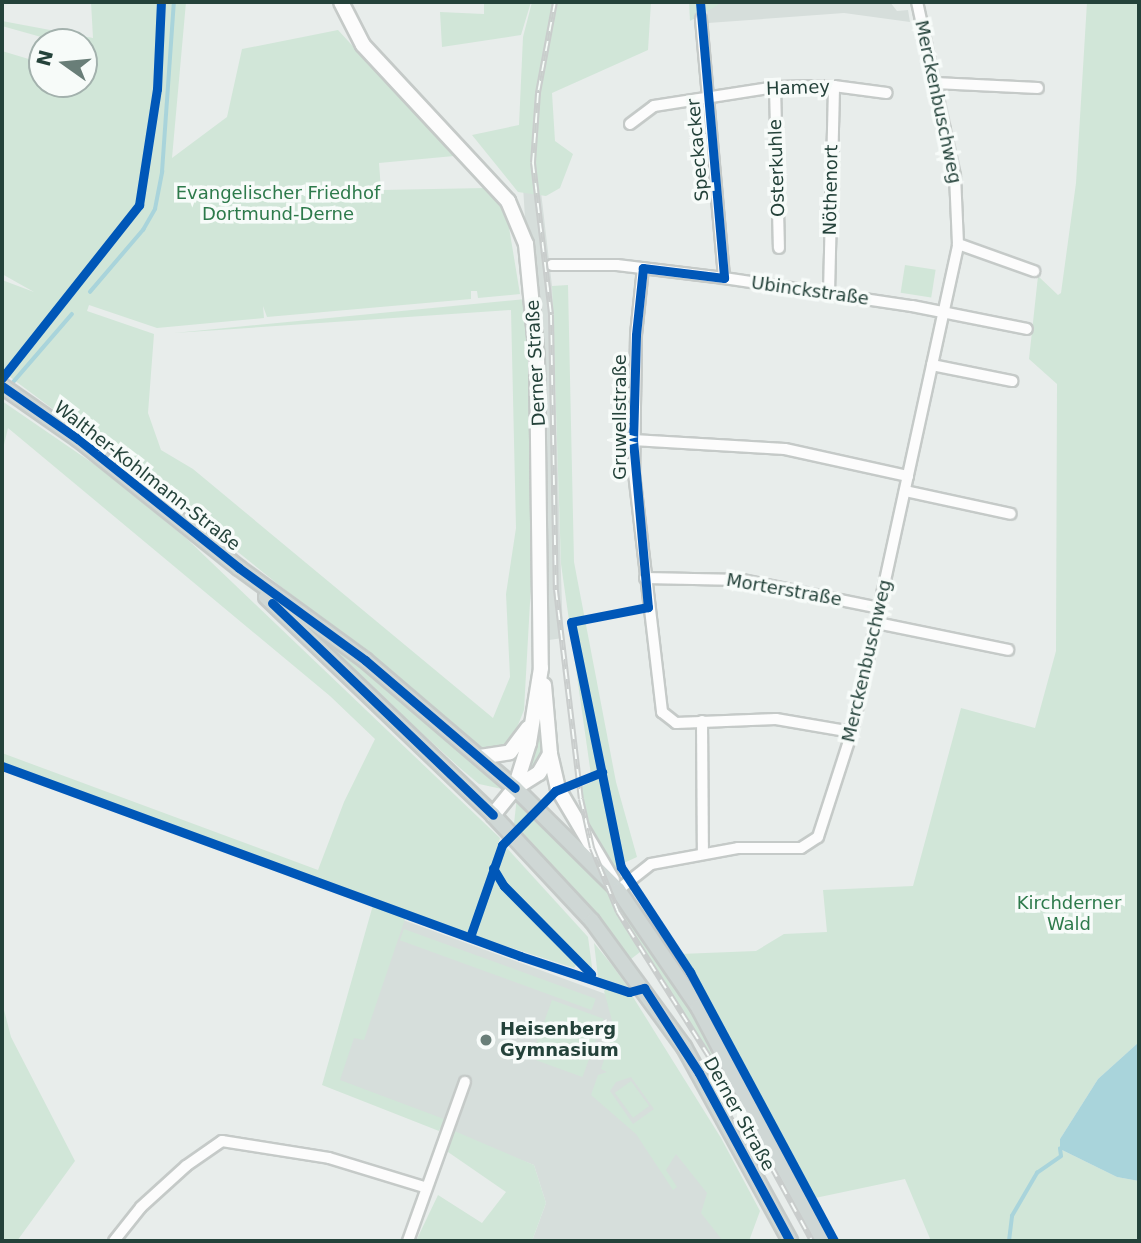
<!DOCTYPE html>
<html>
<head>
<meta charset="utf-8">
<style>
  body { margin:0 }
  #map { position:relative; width:1141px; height:1243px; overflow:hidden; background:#e8edeb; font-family:"DejaVu Sans",sans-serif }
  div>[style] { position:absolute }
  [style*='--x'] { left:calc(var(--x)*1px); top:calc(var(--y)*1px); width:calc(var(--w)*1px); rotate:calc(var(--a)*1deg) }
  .built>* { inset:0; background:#d6dedb }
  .green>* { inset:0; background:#d1e6d8; transform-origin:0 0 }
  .water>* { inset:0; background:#a9d4db }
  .stream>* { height:3.5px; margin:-1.75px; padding:0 1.75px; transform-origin:1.75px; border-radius:1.75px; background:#a9d4db }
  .roads { filter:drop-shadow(2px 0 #c5cac8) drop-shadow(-2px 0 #c5cac8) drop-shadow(0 2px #c5cac8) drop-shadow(0 -2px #c5cac8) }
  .street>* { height:10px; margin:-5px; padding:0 5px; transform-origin:5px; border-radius:5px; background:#fcfcfc }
  .secondary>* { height:14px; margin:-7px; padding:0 7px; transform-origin:7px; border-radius:7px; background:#fcfcfc }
  .primary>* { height:14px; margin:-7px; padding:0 7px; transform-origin:7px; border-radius:7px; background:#cfd7d5 }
  .rail>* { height:6px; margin-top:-3px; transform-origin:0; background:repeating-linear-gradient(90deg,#f7fbf9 0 10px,#c9cdcc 0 20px); box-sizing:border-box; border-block:2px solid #c9cdcc }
  .cycleway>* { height:9px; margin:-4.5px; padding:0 4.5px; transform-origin:4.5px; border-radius:4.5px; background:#0057b8 }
  .dots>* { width:19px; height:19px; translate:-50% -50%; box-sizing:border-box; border:4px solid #f7fbf9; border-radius:50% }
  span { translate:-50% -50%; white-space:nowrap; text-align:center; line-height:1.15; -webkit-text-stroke:7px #f7fbf9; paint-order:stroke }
  .street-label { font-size:18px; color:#24423a }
  .park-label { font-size:18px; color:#2d7a4b }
  .poi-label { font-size:18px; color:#24423a; font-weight:700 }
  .left { translate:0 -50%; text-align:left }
  .frame { position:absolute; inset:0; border:4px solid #24423a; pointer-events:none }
  .north { position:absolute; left:28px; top:28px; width:70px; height:70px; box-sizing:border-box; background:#f7fbf9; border:2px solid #a3b1ad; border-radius:50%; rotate:285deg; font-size:19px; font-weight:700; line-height:28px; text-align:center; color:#24423a }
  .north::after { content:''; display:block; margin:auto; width:24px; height:32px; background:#697e78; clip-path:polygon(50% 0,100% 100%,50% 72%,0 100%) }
</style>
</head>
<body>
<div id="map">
  <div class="built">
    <div style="clip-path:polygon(705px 2px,890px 2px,897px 11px,908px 10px,910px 22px,844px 13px,708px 23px)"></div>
    <div style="clip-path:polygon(537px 158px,552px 286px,563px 638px,549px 640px,543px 339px,525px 218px,522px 171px)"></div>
    <div style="clip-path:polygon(376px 910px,611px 996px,739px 1241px,532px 1241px,546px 1203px,534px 1165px,326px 1084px)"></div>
  </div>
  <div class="green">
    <div style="clip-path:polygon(91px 2px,186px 2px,172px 158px,227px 117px,242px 49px,338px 30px,454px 156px,379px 163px,381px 190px,486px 188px,506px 209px,520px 294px,478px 298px,477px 291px,471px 291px,471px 299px,267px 317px,263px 306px,264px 318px,157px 328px,89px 305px,87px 311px,154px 334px,148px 413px,161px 450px,193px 469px,493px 718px,510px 677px,506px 594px,516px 528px,511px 310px,174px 333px,526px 299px,534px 531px,524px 710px,510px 745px,491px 752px,482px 748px,157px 487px,2px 371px,2px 280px,34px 292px,2px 274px,2px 51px,42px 63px,42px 84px,84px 84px,84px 42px,59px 42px,2px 26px,2px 21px,93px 38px)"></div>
    <div style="clip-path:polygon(484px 2px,531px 2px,521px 35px,442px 47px,440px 12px,484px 14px)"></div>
    <div style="clip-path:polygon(532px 2px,651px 2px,648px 50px,552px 93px,555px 141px,573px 154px,560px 188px,546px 196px,518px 192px,472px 135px,519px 125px,523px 37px)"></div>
    <div style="clip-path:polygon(689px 2px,718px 2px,718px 5px,690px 21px)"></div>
    <div style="clip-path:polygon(1087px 2px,1139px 2px,1139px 1042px,1098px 1079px,1060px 1139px,1060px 1149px,1117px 1177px,1139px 1181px,1139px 1241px,931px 1241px,905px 1179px,815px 1198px,680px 954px,756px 951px,784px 934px,827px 932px,823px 890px,913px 886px,961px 708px,1035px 728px,1056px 651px,1057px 384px,1029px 359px,1038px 276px,1058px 295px,1061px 293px,1076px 183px)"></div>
    <div style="left:905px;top:265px;width:31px;height:28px;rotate:9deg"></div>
    <div style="clip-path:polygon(568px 285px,574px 562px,616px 782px,637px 857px,615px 867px,594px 843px,583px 798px,581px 787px,592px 782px,561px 564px,552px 286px)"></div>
    <div style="clip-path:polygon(2px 401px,104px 471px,187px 539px,500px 838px,476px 921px,468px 934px,2px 764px,2px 753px,318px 870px,344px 802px,375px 739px,330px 696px,8px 428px,2px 453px)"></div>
    <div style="clip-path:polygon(264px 589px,504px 783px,502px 789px,479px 784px,460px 768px)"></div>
    <div style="clip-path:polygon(540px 718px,545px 749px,535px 771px,528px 767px)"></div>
    <div style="clip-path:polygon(517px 796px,618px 901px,681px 991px,758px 1132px,644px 949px,631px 959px,514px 824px)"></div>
    <div style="clip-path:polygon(506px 847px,588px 937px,593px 974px,499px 876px,496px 864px)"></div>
    <div style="clip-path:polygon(492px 873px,577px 964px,574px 968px,471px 935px)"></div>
    <div style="clip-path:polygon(373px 905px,406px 916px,364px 1040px,354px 1038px,340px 1080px,444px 1119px,439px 1131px,322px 1085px)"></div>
    <div style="left:404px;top:929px;width:204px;height:12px;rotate:20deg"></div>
    <div style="clip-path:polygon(594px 943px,612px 965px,628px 987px,598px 977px)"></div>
    <div style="clip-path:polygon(evenodd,608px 987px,633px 997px,721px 1138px,760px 1211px,749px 1241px,723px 1241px,701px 1213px,707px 1193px,676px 1154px,666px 1170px,677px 1187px,673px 1190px,636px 1134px,591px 1095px,598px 1075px,607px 1072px,601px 1069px,614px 1028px,604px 991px,608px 987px,631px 1077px,654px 1109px,633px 1124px,610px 1091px,616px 1082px,631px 1077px)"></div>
    <div style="left:552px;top:1000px;width:55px;height:62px;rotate:20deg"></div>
    <div style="clip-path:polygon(2px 1002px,11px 1037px,75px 1161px,17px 1241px,2px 1241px)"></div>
    <div style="left:631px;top:1081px;width:31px;height:20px;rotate:54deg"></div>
    <div style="clip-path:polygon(452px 1130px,534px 1165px,546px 1203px,532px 1241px,416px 1241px,438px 1195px,482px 1223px,506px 1192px,448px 1152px)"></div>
  </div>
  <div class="water">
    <div style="clip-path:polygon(1139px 1042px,1139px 1181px,1117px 1177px,1060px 1149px,1060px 1139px,1098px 1079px)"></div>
  </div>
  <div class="stream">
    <div style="--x:90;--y:292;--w:82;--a:-49.5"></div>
    <div style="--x:143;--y:230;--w:24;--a:-60"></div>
    <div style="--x:155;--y:209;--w:38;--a:-79"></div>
    <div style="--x:162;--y:172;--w:170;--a:-86"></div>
    <div style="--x:9;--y:387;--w:96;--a:-49.2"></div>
    <div style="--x:1009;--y:1241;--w:25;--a:-83"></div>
    <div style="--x:1012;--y:1216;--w:50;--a:-59.8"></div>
    <div style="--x:1037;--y:1173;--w:29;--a:-35"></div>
    <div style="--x:1061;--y:1156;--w:7;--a:-98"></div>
  </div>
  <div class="roads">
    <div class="street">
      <div style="--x:701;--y:19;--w:260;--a:84.9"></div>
      <div style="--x:935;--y:83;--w:103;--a:2.8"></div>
      <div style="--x:775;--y:87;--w:161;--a:88.6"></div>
      <div style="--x:630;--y:124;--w:30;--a:-37"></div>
      <div style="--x:654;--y:106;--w:122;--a:-8.9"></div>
      <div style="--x:775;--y:87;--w:59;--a:-1"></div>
      <div style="--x:834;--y:86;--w:53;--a:7.5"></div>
      <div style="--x:958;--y:244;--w:81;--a:19.6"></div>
      <div style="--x:552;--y:265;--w:65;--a:0"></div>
      <div style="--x:617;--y:265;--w:108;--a:6.9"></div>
      <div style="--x:724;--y:278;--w:190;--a:8.5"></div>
      <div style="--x:912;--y:306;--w:117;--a:11.3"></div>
      <div style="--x:643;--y:268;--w:67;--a:96"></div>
      <div style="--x:636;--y:335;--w:138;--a:90.8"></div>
      <div style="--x:634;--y:473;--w:241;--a:83.3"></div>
      <div style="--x:662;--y:712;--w:18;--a:38"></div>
      <div style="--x:676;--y:723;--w:100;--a:-2.3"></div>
      <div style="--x:776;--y:719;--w:77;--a:9.7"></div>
      <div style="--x:829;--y:293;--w:207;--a:-88.6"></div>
      <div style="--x:932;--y:365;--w:82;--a:11.3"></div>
      <div style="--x:633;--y:440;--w:152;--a:3.4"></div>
      <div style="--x:785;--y:449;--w:126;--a:12.4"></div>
      <div style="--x:905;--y:491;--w:108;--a:12.2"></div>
      <div style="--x:645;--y:578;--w:97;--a:1.2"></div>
      <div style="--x:742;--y:580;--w:141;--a:11.5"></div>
      <div style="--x:877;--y:623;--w:134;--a:11.6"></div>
      <div style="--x:702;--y:721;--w:131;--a:89.6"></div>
      <div style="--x:618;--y:890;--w:42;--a:-38.2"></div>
      <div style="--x:651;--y:864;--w:88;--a:-10.4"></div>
      <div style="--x:738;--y:848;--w:63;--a:0"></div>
      <div style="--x:801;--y:848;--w:20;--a:-33"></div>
      <div style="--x:818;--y:837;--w:110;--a:-72.1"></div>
      <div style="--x:852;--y:732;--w:499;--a:-77.7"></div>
      <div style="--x:958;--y:244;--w:68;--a:-92.5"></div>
      <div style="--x:955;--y:176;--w:178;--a:-102.3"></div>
      <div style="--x:114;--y:1241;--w:43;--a:-51.5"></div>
      <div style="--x:141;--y:1207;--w:61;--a:-42.3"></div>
      <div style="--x:186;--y:1166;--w:44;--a:-34.8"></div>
      <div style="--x:222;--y:1141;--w:108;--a:9"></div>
      <div style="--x:329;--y:1158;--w:102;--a:17"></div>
      <div style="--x:408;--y:1241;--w:169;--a:-70.3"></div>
    </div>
    <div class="secondary">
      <div style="--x:341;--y:2;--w:48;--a:62.9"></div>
      <div style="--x:363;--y:45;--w:213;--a:47.1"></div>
      <div style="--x:508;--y:201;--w:47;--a:67.3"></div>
      <div style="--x:526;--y:244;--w:115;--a:84.5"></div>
      <div style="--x:537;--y:358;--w:310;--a:89.3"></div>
      <div style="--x:541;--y:668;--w:76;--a:99.1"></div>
      <div style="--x:529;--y:743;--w:47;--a:107.3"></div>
      <div style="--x:544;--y:685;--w:69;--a:85"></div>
      <div style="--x:550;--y:754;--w:36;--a:77"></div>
      <div style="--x:558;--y:789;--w:106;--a:59.3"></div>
      <div style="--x:480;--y:757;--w:30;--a:-9"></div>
      <div style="--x:510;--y:752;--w:30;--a:-53"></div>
      <div style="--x:493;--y:815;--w:35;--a:-51"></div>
      <div style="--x:515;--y:788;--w:28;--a:-32"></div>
      <div style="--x:539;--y:773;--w:22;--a:-60"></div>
    </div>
    <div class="primary">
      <div style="--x:2;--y:386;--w:93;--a:34.9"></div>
      <div style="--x:78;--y:439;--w:206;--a:38.7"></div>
      <div style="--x:239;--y:568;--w:156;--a:36.1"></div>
      <div style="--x:365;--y:660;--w:197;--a:40.5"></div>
      <div style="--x:515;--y:788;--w:145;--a:44.7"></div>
      <div style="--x:618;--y:890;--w:142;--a:55.6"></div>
      <div style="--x:698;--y:1007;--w:265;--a:62.1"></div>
      <div style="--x:266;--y:597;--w:315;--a:43.8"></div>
      <div style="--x:493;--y:815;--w:145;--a:47"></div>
      <div style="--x:592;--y:921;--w:156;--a:53.9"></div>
      <div style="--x:684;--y:1047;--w:221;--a:61.3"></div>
    </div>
  </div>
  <div class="rail">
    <div style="--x:555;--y:2;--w:93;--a:100.6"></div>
    <div style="--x:538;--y:93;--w:70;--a:94.1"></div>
    <div style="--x:533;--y:163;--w:153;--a:83.2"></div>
    <div style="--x:551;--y:315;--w:275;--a:89"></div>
    <div style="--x:556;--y:590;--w:210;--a:83.2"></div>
    <div style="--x:581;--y:799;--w:50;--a:77.3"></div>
    <div style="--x:592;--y:848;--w:69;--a:67.9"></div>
    <div style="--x:618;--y:912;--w:199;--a:57.8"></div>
    <div style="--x:724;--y:1080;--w:183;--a:61.3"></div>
  </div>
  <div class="cycleway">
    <div style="--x:700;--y:2;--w:277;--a:85"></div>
    <div style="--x:724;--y:278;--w:82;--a:-173"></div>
    <div style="--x:643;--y:268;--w:67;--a:96"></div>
    <div style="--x:636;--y:335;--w:105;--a:91.6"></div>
    <div style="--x:633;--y:440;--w:168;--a:84.9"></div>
    <div style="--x:648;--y:607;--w:78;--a:169"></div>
    <div style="--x:571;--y:622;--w:250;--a:78.5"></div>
    <div style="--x:621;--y:867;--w:126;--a:56.7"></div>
    <div style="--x:690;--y:972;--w:305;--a:61.8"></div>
    <div style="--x:2;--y:378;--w:221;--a:-51.6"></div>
    <div style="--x:139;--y:205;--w:117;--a:-81.2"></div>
    <div style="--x:157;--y:89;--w:87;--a:-87.4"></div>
    <div style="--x:2;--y:386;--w:93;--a:34.9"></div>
    <div style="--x:78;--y:439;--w:206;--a:38.7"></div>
    <div style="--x:239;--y:568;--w:156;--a:36.1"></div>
    <div style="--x:365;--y:660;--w:197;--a:40.5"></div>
    <div style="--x:272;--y:603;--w:306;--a:43.8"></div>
    <div style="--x:2;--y:766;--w:552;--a:20.14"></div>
    <div style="--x:520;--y:956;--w:115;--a:18.3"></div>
    <div style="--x:629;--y:992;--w:16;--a:-15"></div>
    <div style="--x:644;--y:988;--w:101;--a:57.1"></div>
    <div style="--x:699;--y:1073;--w:191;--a:61.6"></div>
    <div style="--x:493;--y:868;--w:21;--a:59"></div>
    <div style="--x:504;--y:886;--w:124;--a:45.3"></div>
    <div style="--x:470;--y:937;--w:97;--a:-70.8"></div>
    <div style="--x:502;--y:845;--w:76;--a:-45.5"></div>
    <div style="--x:555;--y:791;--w:51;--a:-22"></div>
  </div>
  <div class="dots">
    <div style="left:486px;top:1040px;background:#697e78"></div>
  </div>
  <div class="street-label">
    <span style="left:798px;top:88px;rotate:-2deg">Hamey</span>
    <span style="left:938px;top:102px;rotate:78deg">Merckenbuschweg</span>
    <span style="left:698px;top:150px;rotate:-95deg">Speckacker</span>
    <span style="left:777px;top:168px;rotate:-92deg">Osterkuhle</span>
    <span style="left:831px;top:190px;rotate:-89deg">Nöthenort</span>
    <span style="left:810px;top:291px;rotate:8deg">Ubinckstraße</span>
    <span style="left:536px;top:363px;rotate:-93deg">Derner Straße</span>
    <span style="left:620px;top:417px;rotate:-90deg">Gruwellstraße</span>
    <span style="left:147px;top:476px;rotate:38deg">Walther-Kohlmann-Straße</span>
    <span style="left:784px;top:590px;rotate:10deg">Morterstraße</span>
    <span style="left:867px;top:661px;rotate:-77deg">Merckenbuschweg</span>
    <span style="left:739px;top:1114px;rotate:61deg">Derner Straße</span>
  </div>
  <div class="park-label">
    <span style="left:278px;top:204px">Evangelischer Friedhof<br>Dortmund-Derne</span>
    <span style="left:1069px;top:914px">Kirchderner<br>Wald</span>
  </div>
  <div class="poi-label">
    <span class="left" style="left:500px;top:1040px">Heisenberg<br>Gymnasium</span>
  </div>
  <div class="frame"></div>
  <div class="north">N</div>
</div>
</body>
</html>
